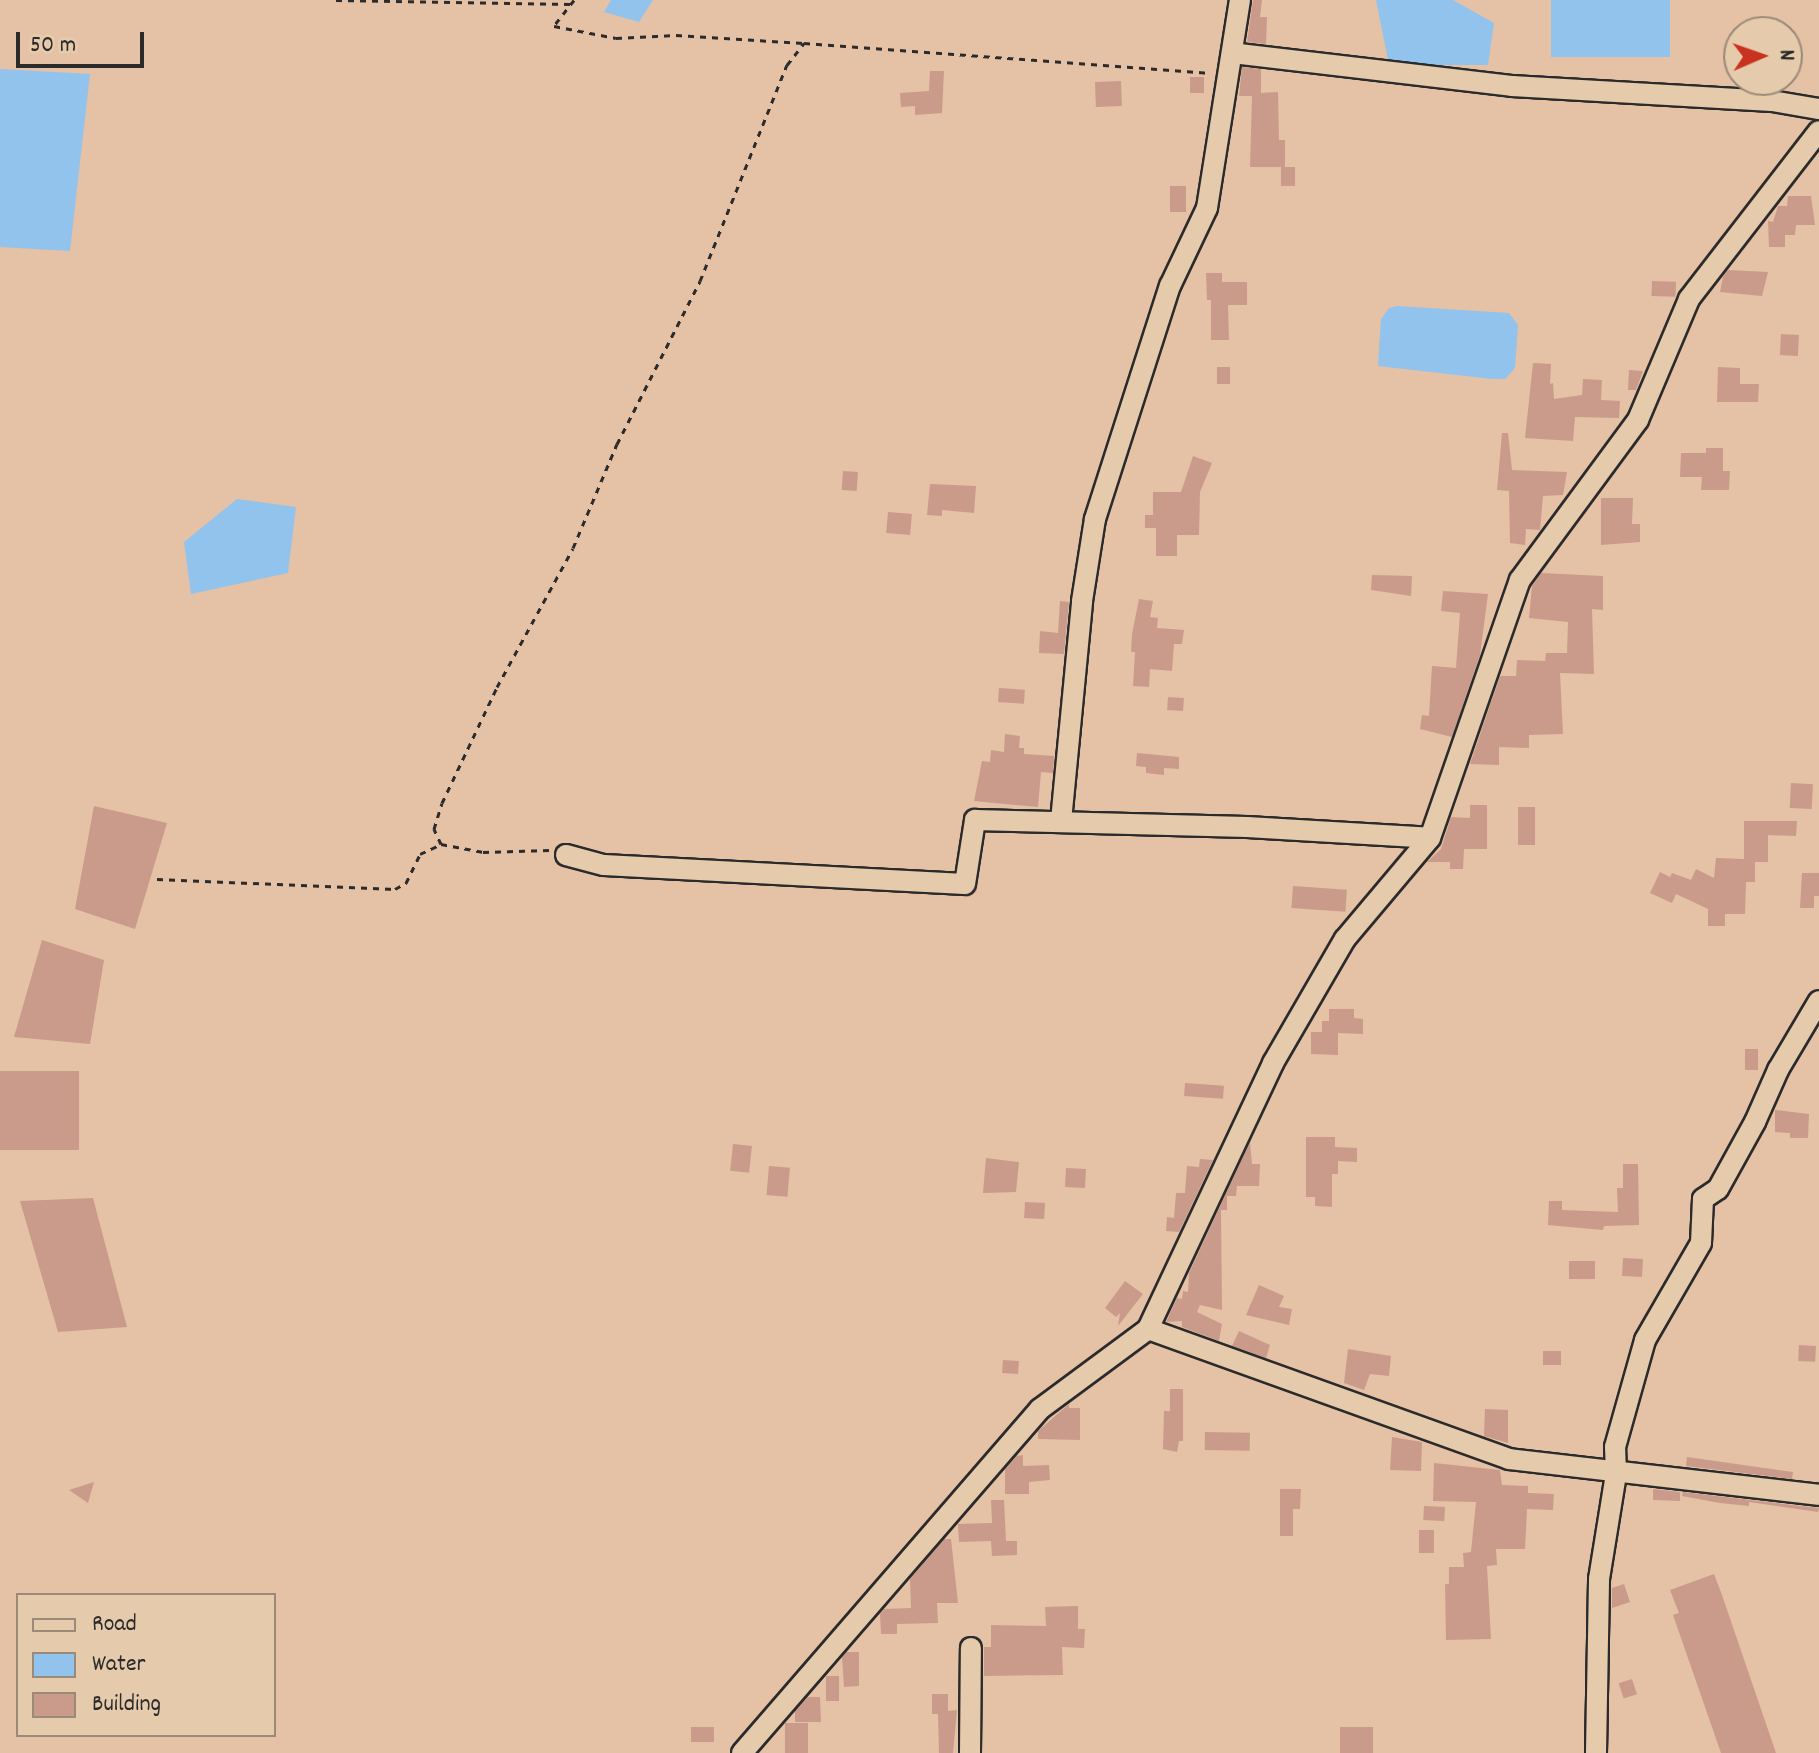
<!DOCTYPE html>
<html>
<head>
<meta charset="utf-8">
<style>
  body { margin:0 }
  #map { position:relative; width:1819px; height:1753px; overflow:hidden; background:#e5c1a6; font-family:Dekko,sans-serif }
  div>[style] { position:absolute }
  [style*='--x'] { left:calc(var(--x)*1px); top:calc(var(--y)*1px); width:calc(var(--w)*1px); rotate:calc(var(--a)*1deg) }
  .water>* { inset:0; background:#91c3ed; transform-origin:0 0 }
  .building>* { inset:0; background:#ca9b8a; transform-origin:0 0 }
  .path>* { height:3px; margin-top:-1.5px; transform-origin:0; background:repeating-linear-gradient(90deg,#2b2b2b 0 6px,transparent 0 12px) }
  .roads { filter:drop-shadow(2px 0 #2b2b2b) drop-shadow(-2px 0 #2b2b2b) drop-shadow(0 2px #2b2b2b) drop-shadow(0 -2px #2b2b2b) }
  .minor>* { height:20px; margin:-10px; padding:0 10px; transform-origin:10px; border-radius:10px; background:#e5caac }
  span { translate:-50% -50%; white-space:nowrap; text-align:center; line-height:1.15; -webkit-text-stroke:8px #e5caac; paint-order:stroke }
  .legend { position:absolute; left:16px; top:1593px; width:260px; height:144px; box-sizing:border-box; background:#e5caac; border:2px solid #9b8a78; margin:0; padding:10px 14px; list-style:none; font-size:24px; color:#2b2b2b }
  .legend li { display:flex; align-items:center; gap:16px; height:40px }
  .legend b { width:40px; border:2px solid #9b8a78 }
  .north { position:absolute; left:1723px; top:16px; width:80px; height:80px; box-sizing:border-box; background:#e5caac; border:2px solid #9b8a78; border-radius:50%; rotate:88deg; font-size:22px; font-weight:700; line-height:32px; text-align:center; color:#2b2b2b }
  .north::after { content:''; display:block; margin:auto; width:28px; height:36px; background:#c8321e; clip-path:polygon(50% 0,100% 100%,50% 72%,0 100%) }
  .scale { position:absolute; left:16px; top:32px; width:128px; height:36px; box-sizing:border-box; border:4px solid #2b2b2b; border-top:0; padding-left:10px; font-size:24px; line-height:28px; white-space:nowrap; color:#2b2b2b; -webkit-text-stroke:6px #e5caac; paint-order:stroke }
</style>
</head>
<body>
<div id="map">
  <div class="water">
    <div style="clip-path:polygon(611px 0,653px 0,639px 22px,604px 12px)"></div>
    <div style="clip-path:polygon(1376px 0,1453px 0,1494px 23px,1488px 65px,1389px 65px)"></div>
    <div style="left:1551px;top:0;width:119px;height:57px"></div>
    <div style="clip-path:polygon(0 69px,90px 74px,70px 251px,0 247px)"></div>
    <div style="clip-path:polygon(1397px 306px,1509px 313px,1518px 325px,1515px 368px,1505px 379px,1492px 379px,1378px 366px,1381px 319px,1389px 308px)"></div>
    <div style="clip-path:polygon(237px 499px,296px 507px,288px 573px,191px 594px,184px 542px)"></div>
  </div>
  <div class="building">
    <div style="clip-path:polygon(1253px 0,1262px 0,1260px 17px,1267px 17px,1266px 44px,1247px 42px)"></div>
    <div style="clip-path:polygon(1242px 67px,1261px 69px,1261px 93px,1278px 92px,1279px 140px,1285px 140px,1285px 167px,1250px 167px,1252px 96px,1239px 96px)"></div>
    <div style="clip-path:polygon(930px 71px,944px 71px,942px 113px,915px 115px,915px 106px,901px 107px,900px 93px,929px 91px)"></div>
    <div style="left:1190px;top:77px;width:14px;height:16px"></div>
    <div style="left:1121px;top:81px;width:25px;height:26px;rotate:88deg"></div>
    <div style="left:1281px;top:167px;width:14px;height:19px"></div>
    <div style="left:1186px;top:186px;width:26px;height:16px;rotate:90deg"></div>
    <div style="clip-path:polygon(1788px 196px,1811px 196px,1815px 225px,1796px 225px,1795px 235px,1785px 235px,1785px 247px,1769px 247px,1768px 221px,1773px 222px,1778px 206px,1787px 206px)"></div>
    <div style="clip-path:polygon(1728px 270px,1768px 272px,1762px 296px,1720px 292px,1723px 277px)"></div>
    <div style="clip-path:polygon(1206px 273px,1222px 273px,1222px 282px,1247px 282px,1247px 305px,1228px 305px,1229px 340px,1211px 340px,1211px 300px,1207px 300px)"></div>
    <div style="left:1652px;top:281px;width:24px;height:15px;rotate:2deg"></div>
    <div style="left:1781px;top:334px;width:18px;height:21px;rotate:3deg"></div>
    <div style="clip-path:polygon(1533px 363px,1551px 364px,1550px 384px,1553px 383px,1554px 399px,1582px 395px,1583px 379px,1602px 380px,1601px 400px,1620px 401px,1619px 418px,1575px 417px,1573px 441px,1525px 438px)"></div>
    <div style="left:1230px;top:367px;width:17px;height:13px;rotate:90deg"></div>
    <div style="clip-path:polygon(1718px 367px,1740px 368px,1740px 384px,1759px 384px,1758px 402px,1717px 402px)"></div>
    <div style="clip-path:polygon(1629px 370px,1643px 371px,1636px 390px,1628px 390px)"></div>
    <div style="clip-path:polygon(1502px 433px,1508px 433px,1512px 470px,1567px 472px,1563px 495px,1543px 496px,1540px 530px,1526px 529px,1525px 545px,1510px 543px,1509px 491px,1497px 490px)"></div>
    <div style="clip-path:polygon(1706px 448px,1723px 448px,1723px 471px,1730px 471px,1729px 490px,1701px 490px,1702px 477px,1680px 477px,1681px 453px,1706px 453px)"></div>
    <div style="clip-path:polygon(1193px 456px,1212px 463px,1200px 492px,1199px 535px,1177px 535px,1177px 556px,1156px 556px,1156px 528px,1145px 528px,1145px 515px,1153px 515px,1153px 492px,1181px 492px)"></div>
    <div style="left:843px;top:471px;width:15px;height:19px;rotate:4deg"></div>
    <div style="clip-path:polygon(930px 484px,976px 486px,974px 513px,942px 510px,942px 516px,927px 515px)"></div>
    <div style="clip-path:polygon(1601px 498px,1633px 498px,1632px 524px,1640px 524px,1640px 542px,1601px 545px)"></div>
    <div style="left:888px;top:512px;width:24px;height:21px;rotate:5deg"></div>
    <div style="clip-path:polygon(1541px 573px,1603px 576px,1603px 610px,1592px 609px,1594px 674px,1560px 673px,1563px 734px,1529px 735px,1529px 748px,1499px 747px,1499px 765px,1470px 764px,1500px 676px,1516px 676px,1517px 660px,1545px 661px,1546px 653px,1567px 653px,1568px 622px,1529px 618px,1532px 586px)"></div>
    <div style="clip-path:polygon(1372px 575px,1412px 576px,1411px 596px,1371px 590px)"></div>
    <div style="clip-path:polygon(1443px 591px,1488px 594px,1480px 655px,1452px 737px,1420px 729px,1422px 715px,1429px 716px,1432px 666px,1456px 668px,1460px 613px,1441px 611px)"></div>
    <div style="clip-path:polygon(1139px 599px,1153px 601px,1150px 617px,1158px 618px,1157px 628px,1184px 630px,1182px 644px,1174px 644px,1172px 671px,1150px 669px,1149px 687px,1133px 686px,1135px 652px,1131px 652px,1132px 634px)"></div>
    <div style="clip-path:polygon(1060px 601px,1069px 602px,1064px 654px,1039px 653px,1040px 631px,1058px 633px)"></div>
    <div style="left:999px;top:688px;width:26px;height:14px;rotate:4deg"></div>
    <div style="left:1168px;top:697px;width:16px;height:13px;rotate:4deg"></div>
    <div style="clip-path:polygon(1005px 734px,1020px 736px,1019px 748px,1024px 748px,1024px 754px,1054px 756px,1053px 773px,1041px 772px,1038px 807px,974px 801px,982px 761px,990px 762px,991px 750px,1004px 752px)"></div>
    <div style="clip-path:polygon(1137px 753px,1179px 757px,1179px 769px,1164px 768px,1164px 775px,1146px 773px,1146px 767px,1136px 766px)"></div>
    <div style="left:1791px;top:783px;width:22px;height:25px;rotate:3deg"></div>
    <div style="clip-path:polygon(1470px 805px,1487px 805px,1487px 849px,1464px 849px,1463px 869px,1450px 869px,1450px 862px,1427px 862px,1441px 849px,1451px 817px,1470px 818px)"></div>
    <div style="clip-path:polygon(94px 806px,167px 823px,135px 929px,75px 909px)"></div>
    <div style="left:1518px;top:807px;width:17px;height:38px"></div>
    <div style="clip-path:polygon(1744px 821px,1797px 821px,1796px 836px,1768px 835px,1768px 862px,1755px 862px,1755px 882px,1746px 882px,1745px 914px,1725px 914px,1725px 926px,1708px 926px,1708px 909px,1676px 894px,1672px 903px,1650px 893px,1660px 872px,1670px 877px,1672px 873px,1691px 880px,1696px 869px,1714px 878px,1716px 858px,1744px 859px)"></div>
    <div style="clip-path:polygon(1802px 873px,1819px 873px,1819px 896px,1814px 896px,1814px 908px,1800px 908px)"></div>
    <div style="left:1293px;top:886px;width:54px;height:22px;rotate:4deg"></div>
    <div style="clip-path:polygon(42px 940px,104px 960px,90px 1044px,14px 1037px)"></div>
    <div style="clip-path:polygon(1329px 1009px,1354px 1009px,1354px 1018px,1363px 1019px,1363px 1034px,1338px 1033px,1338px 1055px,1311px 1054px,1311px 1032px,1322px 1032px,1322px 1021px,1329px 1021px)"></div>
    <div style="left:1745px;top:1049px;width:13px;height:21px"></div>
    <div style="left:79px;top:1071px;width:79px;height:79px;rotate:90deg"></div>
    <div style="left:1185px;top:1083px;width:39px;height:13px;rotate:4deg"></div>
    <div style="clip-path:polygon(1775px 1110px,1809px 1114px,1808px 1138px,1790px 1138px,1790px 1133px,1775px 1132px)"></div>
    <div style="clip-path:polygon(1306px 1137px,1335px 1137px,1335px 1147px,1357px 1148px,1357px 1162px,1338px 1161px,1338px 1174px,1332px 1174px,1332px 1207px,1315px 1206px,1315px 1197px,1306px 1197px)"></div>
    <div style="clip-path:polygon(1250px 1142px,1252px 1164px,1260px 1164px,1259px 1186px,1237px 1186px,1236px 1196px,1227px 1196px,1227px 1210px,1221px 1210px,1222px 1310px,1200px 1305px,1197px 1312px,1222px 1324px,1219px 1341px,1182px 1327px,1182px 1321px,1166px 1322px,1177px 1298px,1182px 1299px,1183px 1291px,1188px 1292px,1189px 1273px)"></div>
    <div style="left:733px;top:1144px;width:19px;height:27px;rotate:6deg"></div>
    <div style="clip-path:polygon(986px 1158px,1019px 1162px,1016px 1192px,983px 1193px)"></div>
    <div style="clip-path:polygon(1200px 1159px,1213px 1160px,1179px 1232px,1166px 1231px,1167px 1217px,1174px 1218px,1176px 1193px,1185px 1193px,1187px 1166px,1199px 1167px)"></div>
    <div style="clip-path:polygon(1623px 1164px,1638px 1164px,1639px 1225px,1604px 1226px,1603px 1230px,1548px 1225px,1549px 1201px,1562px 1201px,1562px 1210px,1618px 1212px,1617px 1188px,1623px 1188px)"></div>
    <div style="left:769px;top:1166px;width:21px;height:29px;rotate:5deg"></div>
    <div style="left:1066px;top:1168px;width:20px;height:19px;rotate:3deg"></div>
    <div style="clip-path:polygon(93px 1198px,127px 1327px,58px 1332px,20px 1201px)"></div>
    <div style="left:1025px;top:1202px;width:20px;height:16px;rotate:3deg"></div>
    <div style="left:1623px;top:1258px;width:20px;height:18px;rotate:3deg"></div>
    <div style="left:1569px;top:1261px;width:26px;height:18px"></div>
    <div style="clip-path:polygon(1125px 1281px,1143px 1294px,1118px 1326px,1120px 1313px,1116px 1317px,1105px 1308px)"></div>
    <div style="clip-path:polygon(1259px 1285px,1284px 1296px,1279px 1307px,1292px 1309px,1289px 1325px,1246px 1315px)"></div>
    <div style="clip-path:polygon(1239px 1331px,1270px 1345px,1266px 1358px,1232px 1346px)"></div>
    <div style="left:1799px;top:1345px;width:17px;height:16px;rotate:3deg"></div>
    <div style="clip-path:polygon(1348px 1349px,1391px 1356px,1389px 1376px,1370px 1374px,1364px 1390px,1344px 1383px)"></div>
    <div style="left:1543px;top:1351px;width:18px;height:14px"></div>
    <div style="left:1003px;top:1360px;width:16px;height:13px;rotate:4deg"></div>
    <div style="clip-path:polygon(1170px 1389px,1183px 1389px,1183px 1441px,1179px 1441px,1177px 1452px,1163px 1449px,1164px 1411px,1170px 1411px)"></div>
    <div style="clip-path:polygon(1069px 1404px,1069px 1408px,1080px 1408px,1080px 1440px,1038px 1439px,1038px 1431px)"></div>
    <div style="clip-path:polygon(1485px 1409px,1508px 1410px,1508px 1443px,1484px 1436px)"></div>
    <div style="left:1205px;top:1432px;width:45px;height:18px;rotate:1deg"></div>
    <div style="clip-path:polygon(1392px 1437px,1422px 1442px,1421px 1471px,1390px 1470px)"></div>
    <div style="clip-path:polygon(1023px 1455px,1023px 1466px,1049px 1465px,1050px 1480px,1029px 1482px,1029px 1494px,1005px 1494px,1005px 1469px,1017px 1456px)"></div>
    <div style="clip-path:polygon(1687px 1457px,1793px 1472px,1792px 1479px,1686px 1466px)"></div>
    <div style="clip-path:polygon(1434px 1463px,1500px 1470px,1502px 1485px,1528px 1486px,1528px 1493px,1554px 1494px,1553px 1510px,1527px 1509px,1525px 1549px,1496px 1549px,1497px 1565px,1487px 1566px,1491px 1639px,1446px 1640px,1445px 1584px,1449px 1584px,1449px 1567px,1464px 1567px,1463px 1553px,1471px 1552px,1476px 1502px,1433px 1501px)"></div>
    <div style="clip-path:polygon(94px 1482px,88px 1503px,69px 1490px)"></div>
    <div style="clip-path:polygon(1280px 1489px,1301px 1489px,1300px 1509px,1293px 1509px,1293px 1536px,1280px 1536px)"></div>
    <div style="clip-path:polygon(1653px 1489px,1680px 1492px,1680px 1501px,1653px 1500px)"></div>
    <div style="clip-path:polygon(1683px 1492px,1819px 1508px,1818px 1512px,1749px 1502px,1749px 1506px,1720px 1503px,1682px 1496px)"></div>
    <div style="clip-path:polygon(991px 1500px,1004px 1500px,1006px 1541px,1017px 1541px,1017px 1555px,992px 1556px,991px 1541px,959px 1542px,958px 1524px,992px 1523px)"></div>
    <div style="left:1424px;top:1506px;width:21px;height:14px;rotate:3deg"></div>
    <div style="left:1419px;top:1530px;width:15px;height:23px"></div>
    <div style="clip-path:polygon(944px 1539px,951px 1539px,958px 1603px,937px 1603px,938px 1623px,897px 1624px,897px 1634px,881px 1634px,880px 1614px,884px 1609px,911px 1608px,910px 1579px)"></div>
    <div style="clip-path:polygon(1714px 1574px,1722px 1595px,1776px 1753px,1721px 1753px,1673px 1615px,1679px 1613px,1670px 1590px)"></div>
    <div style="clip-path:polygon(1624px 1584px,1630px 1602px,1612px 1608px,1612px 1588px)"></div>
    <div style="clip-path:polygon(1078px 1606px,1078px 1629px,1085px 1629px,1084px 1648px,1062px 1647px,1063px 1675px,984px 1676px,984px 1647px,991px 1647px,991px 1625px,1046px 1626px,1045px 1607px)"></div>
    <div style="clip-path:polygon(846px 1652px,859px 1652px,859px 1686px,844px 1687px,842px 1657px)"></div>
    <div style="left:826px;top:1676px;width:13px;height:25px"></div>
    <div style="left:1632px;top:1679px;width:16px;height:14px;rotate:72deg"></div>
    <div style="clip-path:polygon(932px 1694px,948px 1694px,948px 1711px,957px 1710px,953px 1753px,939px 1753px,938px 1714px,932px 1714px)"></div>
    <div style="clip-path:polygon(808px 1697px,820px 1697px,821px 1722px,795px 1722px,795px 1711px)"></div>
    <div style="left:785px;top:1723px;width:23px;height:30px"></div>
    <div style="left:714px;top:1727px;width:15px;height:23px;rotate:90deg"></div>
    <div style="left:1373px;top:1727px;width:26px;height:33px;rotate:90deg"></div>
  </div>
  <div class="path">
    <div style="--x:336;--y:0;--w:235;--a:1"></div>
    <div style="--x:574;--y:0;--w:33;--a:128"></div>
    <div style="--x:554;--y:26;--w:63;--a:11"></div>
    <div style="--x:616;--y:38;--w:60;--a:-2.9"></div>
    <div style="--x:676;--y:35;--w:128;--a:3.6"></div>
    <div style="--x:804;--y:43;--w:408;--a:4.2"></div>
    <div style="--x:441;--y:844;--w:17;--a:-115"></div>
    <div style="--x:434;--y:829;--w:27;--a:-73"></div>
    <div style="--x:442;--y:803;--w:128;--a:-64.6"></div>
    <div style="--x:497;--y:687;--w:158;--a:-61.3"></div>
    <div style="--x:573;--y:548;--w:113;--a:-67.1"></div>
    <div style="--x:617;--y:444;--w:183;--a:-63"></div>
    <div style="--x:700;--y:281;--w:233;--a:-68.1"></div>
    <div style="--x:787;--y:65;--w:28;--a:-52"></div>
    <div style="--x:157;--y:879;--w:238;--a:2.4"></div>
    <div style="--x:395;--y:889;--w:13;--a:-29"></div>
    <div style="--x:406;--y:883;--w:32;--a:-64"></div>
    <div style="--x:420;--y:854;--w:23;--a:-25"></div>
    <div style="--x:441;--y:844;--w:43;--a:10.8"></div>
    <div style="--x:483;--y:852;--w:67;--a:-1.7"></div>
  </div>
  <div class="roads">
    <div class="minor">
      <div style="--x:1232;--y:53;--w:282;--a:6.7"></div>
      <div style="--x:1512;--y:86;--w:260;--a:3.3"></div>
      <div style="--x:1772;--y:101;--w:48;--a:9.7"></div>
      <div style="--x:1061;--y:821;--w:221;--a:-84.5"></div>
      <div style="--x:1082;--y:601;--w:83;--a:-81"></div>
      <div style="--x:1095;--y:519;--w:245;--a:-72.2"></div>
      <div style="--x:1170;--y:286;--w:86;--a:-64.6"></div>
      <div style="--x:1207;--y:208;--w:211;--a:-81"></div>
      <div style="--x:566;--y:855;--w:39;--a:15"></div>
      <div style="--x:604;--y:865;--w:361;--a:3"></div>
      <div style="--x:965;--y:884;--w:65;--a:-81.1"></div>
      <div style="--x:975;--y:820;--w:272;--a:1.5"></div>
      <div style="--x:1247;--y:827;--w:183;--a:3.4"></div>
      <div style="--x:1148;--y:1329;--w:384;--a:19.8"></div>
      <div style="--x:1509;--y:1459;--w:312;--a:6.6"></div>
      <div style="--x:742;--y:1753;--w:455;--a:-49.1"></div>
      <div style="--x:1040;--y:1409;--w:134;--a:-36.5"></div>
      <div style="--x:1148;--y:1329;--w:294;--a:-64.8"></div>
      <div style="--x:1273;--y:1063;--w:143;--a:-59.9"></div>
      <div style="--x:1345;--y:939;--w:132;--a:-49.9"></div>
      <div style="--x:1430;--y:838;--w:273;--a:-70.8"></div>
      <div style="--x:1520;--y:580;--w:199;--a:-53.6"></div>
      <div style="--x:1638;--y:420;--w:131;--a:-67.1"></div>
      <div style="--x:1689;--y:299;--w:212;--a:-52.3"></div>
      <div style="--x:970;--y:1753;--w:105;--a:-89.5"></div>
      <div style="--x:1596;--y:1753;--w:174;--a:-89"></div>
      <div style="--x:1599;--y:1579;--w:106;--a:-80.8"></div>
      <div style="--x:1616;--y:1474;--w:27;--a:-92"></div>
      <div style="--x:1615;--y:1447;--w:111;--a:-74.3"></div>
      <div style="--x:1645;--y:1340;--w:112;--a:-60"></div>
      <div style="--x:1701;--y:1243;--w:44;--a:-87.4"></div>
      <div style="--x:1703;--y:1199;--w:18;--a:-34"></div>
      <div style="--x:1718;--y:1189;--w:77;--a:-61.1"></div>
      <div style="--x:1755;--y:1122;--w:57;--a:-66.1"></div>
      <div style="--x:1778;--y:1070;--w:80;--a:-59.3"></div>
    </div>
  </div>
  <ul class="legend">
  <li><b style="height:10px;background:#e5caac"></b>Road</li>
  <li><b style="height:22px;background:#91c3ed"></b>Water</li>
  <li><b style="height:22px;background:#ca9b8a"></b>Building</li>
  </ul>
  <div class="north">N</div>
  <div class="scale">50 m</div>
</div>
</body>
</html>
